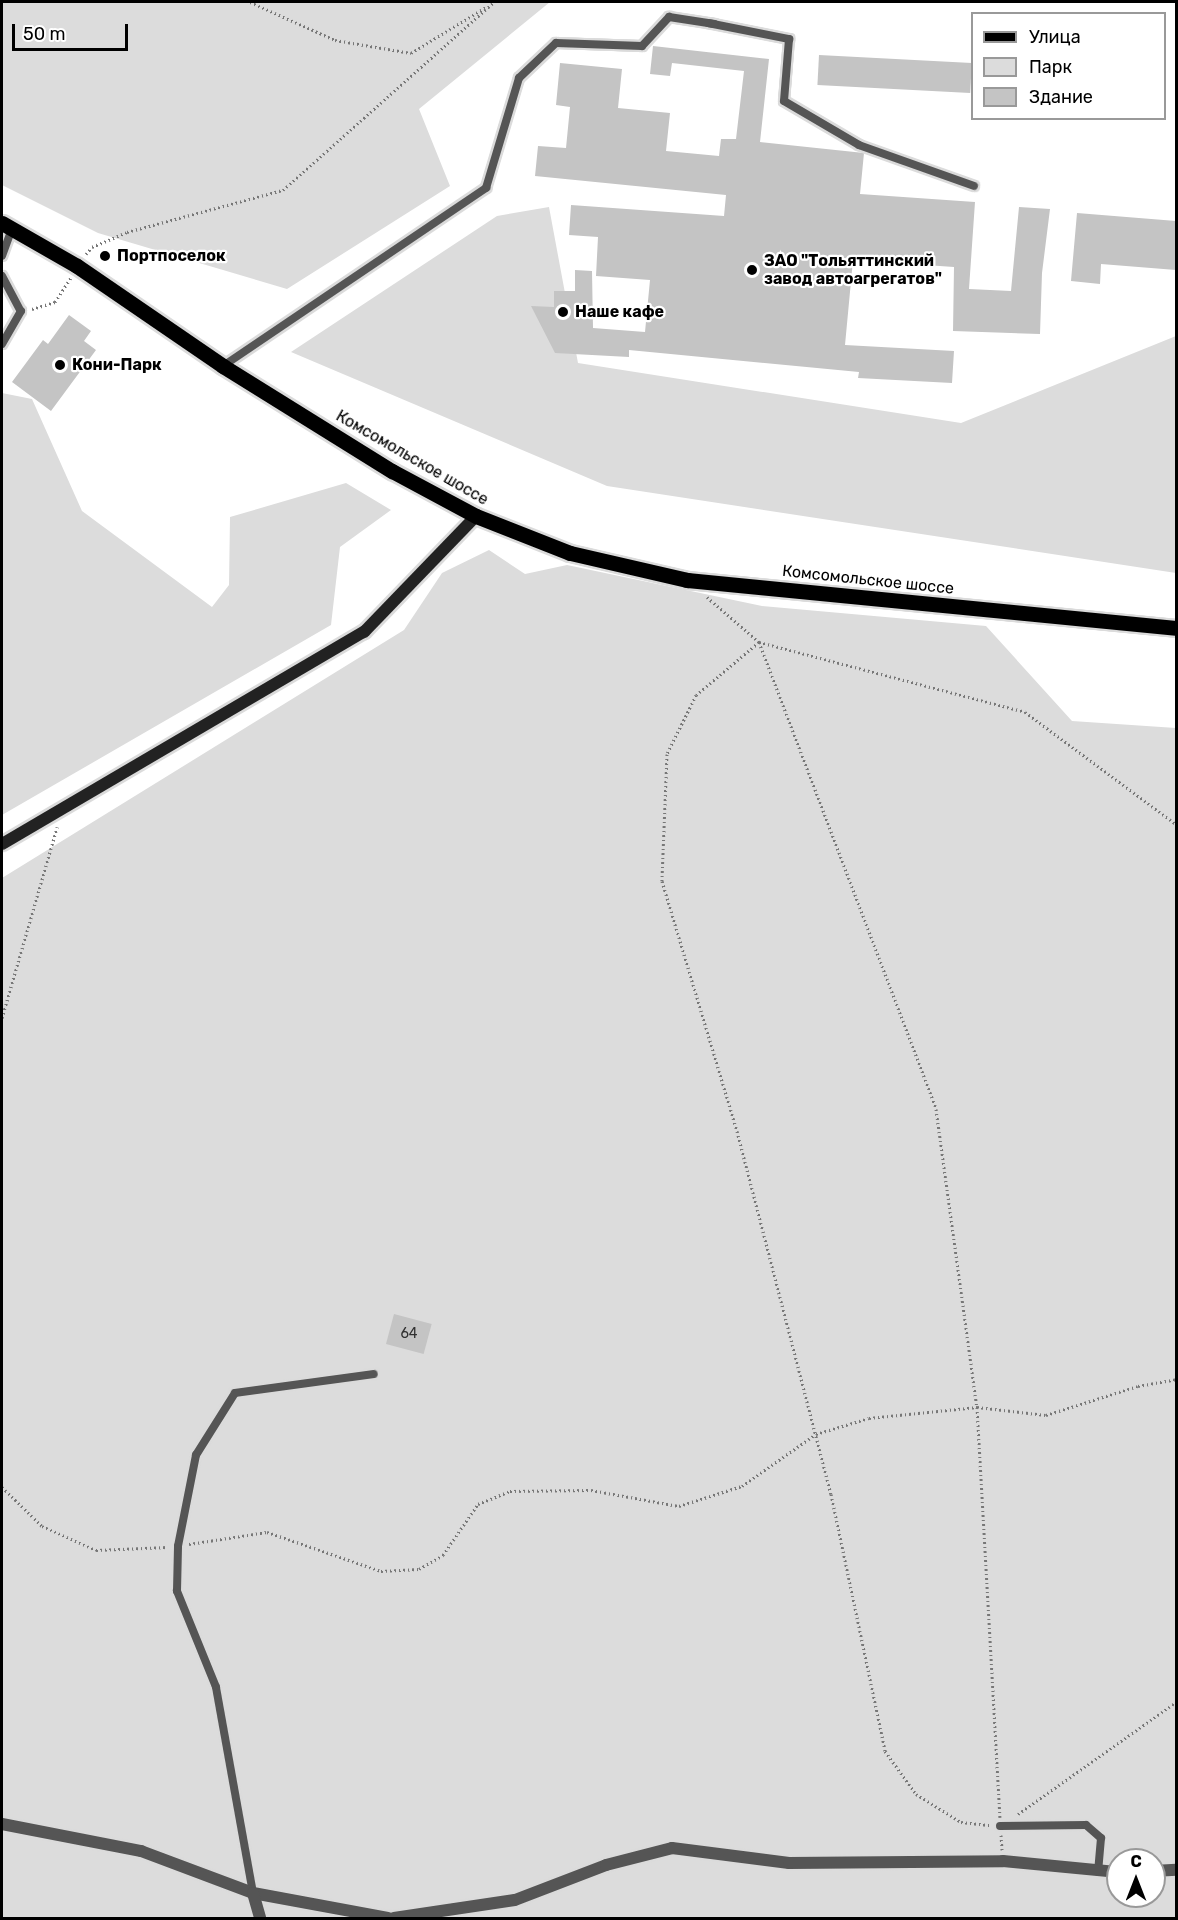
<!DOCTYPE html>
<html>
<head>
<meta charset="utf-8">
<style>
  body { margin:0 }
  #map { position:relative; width:1178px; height:1920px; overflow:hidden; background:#fff; font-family:Rubik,sans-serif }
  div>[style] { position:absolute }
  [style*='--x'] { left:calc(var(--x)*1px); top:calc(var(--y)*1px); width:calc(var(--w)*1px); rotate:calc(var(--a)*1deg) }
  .green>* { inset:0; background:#dcdcdc }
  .building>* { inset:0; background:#c4c4c4; transform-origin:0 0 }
  .path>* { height:3px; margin-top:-1.5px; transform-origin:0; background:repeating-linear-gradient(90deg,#777 0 1.5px,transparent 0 4.5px) }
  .roads { filter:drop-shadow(2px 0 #dbdbdb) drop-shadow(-2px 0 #dbdbdb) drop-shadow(0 2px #dbdbdb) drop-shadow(0 -2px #dbdbdb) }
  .lane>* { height:8px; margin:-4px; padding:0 4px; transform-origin:4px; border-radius:4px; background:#555 }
  .street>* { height:12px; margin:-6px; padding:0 6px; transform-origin:6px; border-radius:6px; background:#555 }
  .secondary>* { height:12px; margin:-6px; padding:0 6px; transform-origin:6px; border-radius:6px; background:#222 }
  .primary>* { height:15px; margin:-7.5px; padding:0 7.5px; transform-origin:7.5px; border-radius:7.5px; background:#000 }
  .dots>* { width:16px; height:16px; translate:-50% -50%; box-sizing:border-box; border:3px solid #fff; border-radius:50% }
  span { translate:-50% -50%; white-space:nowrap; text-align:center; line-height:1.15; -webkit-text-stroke:4.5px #fff; paint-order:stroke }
  .number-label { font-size:14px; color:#313131 }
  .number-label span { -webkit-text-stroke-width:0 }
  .poi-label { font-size:16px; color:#000; font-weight:700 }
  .left { translate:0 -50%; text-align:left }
  .street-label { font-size:16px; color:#000 }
  .frame { position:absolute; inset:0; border:3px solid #000; pointer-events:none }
  .legend { position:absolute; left:971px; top:12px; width:195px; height:108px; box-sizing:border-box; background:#fff; border:2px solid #999; margin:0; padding:8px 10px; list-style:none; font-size:18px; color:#000 }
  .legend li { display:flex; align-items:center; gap:12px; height:30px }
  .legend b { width:30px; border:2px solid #999 }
  .north { position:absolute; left:1106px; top:1848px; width:60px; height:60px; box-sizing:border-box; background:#fff; border:2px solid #999; border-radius:50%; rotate:0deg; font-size:16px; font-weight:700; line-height:24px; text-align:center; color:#000 }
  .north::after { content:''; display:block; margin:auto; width:21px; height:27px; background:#000; clip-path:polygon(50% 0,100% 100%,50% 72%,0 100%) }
  .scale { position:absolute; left:12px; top:24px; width:116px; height:27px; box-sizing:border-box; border:3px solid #000; border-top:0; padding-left:8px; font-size:18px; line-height:21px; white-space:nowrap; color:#000; -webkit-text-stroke:4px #fff; paint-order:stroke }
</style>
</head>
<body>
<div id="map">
  <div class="green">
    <div style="clip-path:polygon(2px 2px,550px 2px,419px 109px,450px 186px,287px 289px,98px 233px,2px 185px)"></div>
    <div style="clip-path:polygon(549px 207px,578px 363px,961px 423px,1176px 336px,1176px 573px,607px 486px,291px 352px,497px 216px)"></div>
    <div style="clip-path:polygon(2px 393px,32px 399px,82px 511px,212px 607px,229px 585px,230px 517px,346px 483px,391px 510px,340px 547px,331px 625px,2px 815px)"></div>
    <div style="clip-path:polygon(evenodd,489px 550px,525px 574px,567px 565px,762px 606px,986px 626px,1072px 721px,1176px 728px,1176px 1918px,2px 1918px,2px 878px,404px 630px,442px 573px,489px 550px,1118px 1860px,1154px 1860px,1154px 1896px,1118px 1896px,1118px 1860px)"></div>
  </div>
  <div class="building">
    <div style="clip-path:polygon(653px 46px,769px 59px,760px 142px,864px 153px,860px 194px,975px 202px,969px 289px,1011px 291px,1019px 207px,1050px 209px,1042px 273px,1040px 334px,953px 331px,954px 267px,853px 260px,845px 345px,954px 351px,952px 383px,858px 378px,859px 372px,629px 350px,629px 357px,555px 353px,531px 306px,554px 307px,554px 291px,575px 291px,575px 270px,592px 271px,593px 328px,645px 332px,650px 280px,596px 276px,598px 237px,569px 235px,571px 205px,724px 216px,726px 195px,535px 176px,538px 146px,566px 148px,570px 107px,556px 105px,560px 63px,622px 69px,618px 108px,670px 113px,666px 151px,719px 156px,721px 139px,736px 139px,744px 71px,672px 63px,670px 76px,650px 74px)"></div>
    <div style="left:819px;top:55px;width:153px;height:30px;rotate:3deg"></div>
    <div style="clip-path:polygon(1077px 213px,1176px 221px,1176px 270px,1101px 264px,1100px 284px,1071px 281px)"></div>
    <div style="clip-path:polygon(69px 315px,91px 331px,84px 341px,96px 350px,51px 411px,12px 382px,43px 340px,48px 344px)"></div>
    <div style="left:394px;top:1314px;width:39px;height:31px;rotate:15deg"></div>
  </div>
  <div class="path">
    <div style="--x:250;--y:2;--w:93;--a:24.1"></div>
    <div style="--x:335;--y:40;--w:77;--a:9.7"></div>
    <div style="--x:411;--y:53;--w:88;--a:-31.5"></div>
    <div style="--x:86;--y:254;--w:9;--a:-49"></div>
    <div style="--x:92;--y:247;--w:38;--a:-23"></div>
    <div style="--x:127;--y:232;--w:162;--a:-15.1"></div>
    <div style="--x:283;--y:190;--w:281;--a:-41.7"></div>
    <div style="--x:32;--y:309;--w:24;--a:-17"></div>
    <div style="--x:55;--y:302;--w:30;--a:-57"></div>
    <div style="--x:707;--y:597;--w:69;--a:40.9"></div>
    <div style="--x:759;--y:642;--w:275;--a:14.7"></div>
    <div style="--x:1025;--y:712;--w:188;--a:36.6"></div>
    <div style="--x:759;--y:642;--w:82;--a:139.9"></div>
    <div style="--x:696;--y:695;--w:66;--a:116.2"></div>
    <div style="--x:667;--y:754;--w:127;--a:92.3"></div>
    <div style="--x:662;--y:881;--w:261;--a:73.3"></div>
    <div style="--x:737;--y:1131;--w:375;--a:75.5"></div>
    <div style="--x:831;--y:1494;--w:263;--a:78.1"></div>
    <div style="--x:885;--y:1751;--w:53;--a:54.2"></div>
    <div style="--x:916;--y:1794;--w:53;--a:31.9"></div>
    <div style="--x:961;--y:1822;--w:30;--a:6"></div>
    <div style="--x:759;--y:642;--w:499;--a:69.2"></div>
    <div style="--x:936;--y:1109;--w:301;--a:82.2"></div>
    <div style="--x:977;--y:1407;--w:411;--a:86.8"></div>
    <div style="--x:2;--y:1018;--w:199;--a:-73.9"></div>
    <div style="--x:2;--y:1487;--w:56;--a:44.3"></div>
    <div style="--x:42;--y:1526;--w:59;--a:24"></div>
    <div style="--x:96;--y:1550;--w:72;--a:-2.4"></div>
    <div style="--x:189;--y:1544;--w:79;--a:-8.7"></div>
    <div style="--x:267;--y:1532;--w:120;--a:18.9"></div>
    <div style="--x:381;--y:1571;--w:38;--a:-3"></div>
    <div style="--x:419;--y:1569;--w:28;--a:-30"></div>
    <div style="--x:443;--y:1555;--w:62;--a:-55.5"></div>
    <div style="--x:478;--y:1504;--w:35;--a:-22"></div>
    <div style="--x:510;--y:1491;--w:81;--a:-0.7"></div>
    <div style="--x:591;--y:1490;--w:89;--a:10.3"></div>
    <div style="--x:679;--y:1506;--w:66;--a:-17.6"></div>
    <div style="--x:742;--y:1486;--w:90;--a:-35.1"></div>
    <div style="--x:816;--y:1434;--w:55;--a:-16.8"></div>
    <div style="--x:869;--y:1418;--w:109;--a:-5.8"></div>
    <div style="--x:977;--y:1407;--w:69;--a:6.6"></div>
    <div style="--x:1046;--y:1415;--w:96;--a:-17.5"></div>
    <div style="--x:1138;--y:1386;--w:39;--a:-10"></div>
    <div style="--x:1018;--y:1814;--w:194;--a:-35.3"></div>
    <div style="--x:1001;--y:1835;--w:15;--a:86"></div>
  </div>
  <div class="roads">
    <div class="lane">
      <div style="--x:708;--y:23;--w:83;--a:11.2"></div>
      <div style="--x:789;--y:39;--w:62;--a:94.6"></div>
      <div style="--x:784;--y:101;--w:87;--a:30.4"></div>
      <div style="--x:859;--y:145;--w:122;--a:19.6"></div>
      <div style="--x:2;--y:256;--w:29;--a:-70"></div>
      <div style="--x:2;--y:276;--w:40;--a:62"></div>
      <div style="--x:21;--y:311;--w:38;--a:120"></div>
      <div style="--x:223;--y:366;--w:318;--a:-34.1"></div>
      <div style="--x:486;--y:188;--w:115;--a:-73.3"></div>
      <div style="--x:519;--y:78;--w:51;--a:-43.4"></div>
      <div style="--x:556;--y:43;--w:86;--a:2"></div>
      <div style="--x:642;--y:46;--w:40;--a:-47"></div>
      <div style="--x:669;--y:17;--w:46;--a:8.8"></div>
      <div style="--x:1000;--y:1826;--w:86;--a:-0.7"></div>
      <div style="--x:1086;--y:1825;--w:20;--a:41"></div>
      <div style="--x:1101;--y:1838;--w:34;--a:95"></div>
      <div style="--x:253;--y:1893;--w:209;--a:-100.2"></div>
      <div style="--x:216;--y:1687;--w:104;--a:-112.1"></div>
      <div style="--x:177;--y:1591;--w:45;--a:-88.7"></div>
      <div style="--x:178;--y:1546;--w:93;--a:-78.8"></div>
      <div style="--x:196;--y:1455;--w:73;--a:-57.8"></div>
      <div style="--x:235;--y:1393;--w:140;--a:-7.8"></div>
    </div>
    <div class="street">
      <div style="--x:2;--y:1824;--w:142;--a:11"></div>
      <div style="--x:141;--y:1851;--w:120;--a:20.6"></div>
      <div style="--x:253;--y:1893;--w:137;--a:10.5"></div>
      <div style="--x:1154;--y:1871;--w:22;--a:-3"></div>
      <div style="--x:253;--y:1893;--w:26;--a:74"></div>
      <div style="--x:394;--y:1918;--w:122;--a:-8.5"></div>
      <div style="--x:515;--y:1900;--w:97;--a:-21"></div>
      <div style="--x:606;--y:1865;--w:68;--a:-14.4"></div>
      <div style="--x:672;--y:1848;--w:118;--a:7.3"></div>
      <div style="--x:789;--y:1863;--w:214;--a:-0.5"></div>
      <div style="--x:1003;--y:1861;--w:116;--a:5.5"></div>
    </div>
    <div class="secondary">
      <div style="--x:2;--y:844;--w:420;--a:-30.4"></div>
      <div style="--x:364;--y:632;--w:161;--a:-46"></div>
    </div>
    <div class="primary">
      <div style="--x:2;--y:223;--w:86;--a:29.8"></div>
      <div style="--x:77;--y:266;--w:177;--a:34.4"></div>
      <div style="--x:223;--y:366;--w:199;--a:31.9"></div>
      <div style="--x:392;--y:471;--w:95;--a:28.2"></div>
      <div style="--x:476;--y:516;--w:101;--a:21.5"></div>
      <div style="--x:570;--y:553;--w:120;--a:13"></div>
      <div style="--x:687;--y:580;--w:491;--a:5.6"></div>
    </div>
  </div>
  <div class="dots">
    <div style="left:105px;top:256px;background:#000"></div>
    <div style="left:752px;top:270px;background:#000"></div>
    <div style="left:563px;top:312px;background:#000"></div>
    <div style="left:60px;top:365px;background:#000"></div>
  </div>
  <div class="number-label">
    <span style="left:409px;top:1334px">64</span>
  </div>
  <div class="poi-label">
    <span class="left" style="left:117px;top:256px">Портпоселок</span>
    <span class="left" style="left:764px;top:270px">ЗАО "Тольяттинский<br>завод автоагрегатов"</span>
    <span class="left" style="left:575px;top:312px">Наше кафе</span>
    <span class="left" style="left:72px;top:365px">Кони-Парк</span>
  </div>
  <div class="street-label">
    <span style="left:412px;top:458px;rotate:30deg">Комсомольское шоссе</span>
    <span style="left:868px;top:580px;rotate:6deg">Комсомольское шоссе</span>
  </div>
  <div class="frame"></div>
  <ul class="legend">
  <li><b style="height:8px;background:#000"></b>Улица</li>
  <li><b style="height:16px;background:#dcdcdc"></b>Парк</li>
  <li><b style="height:16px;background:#c4c4c4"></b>Здание</li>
  </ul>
  <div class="north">С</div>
  <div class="scale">50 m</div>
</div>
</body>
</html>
